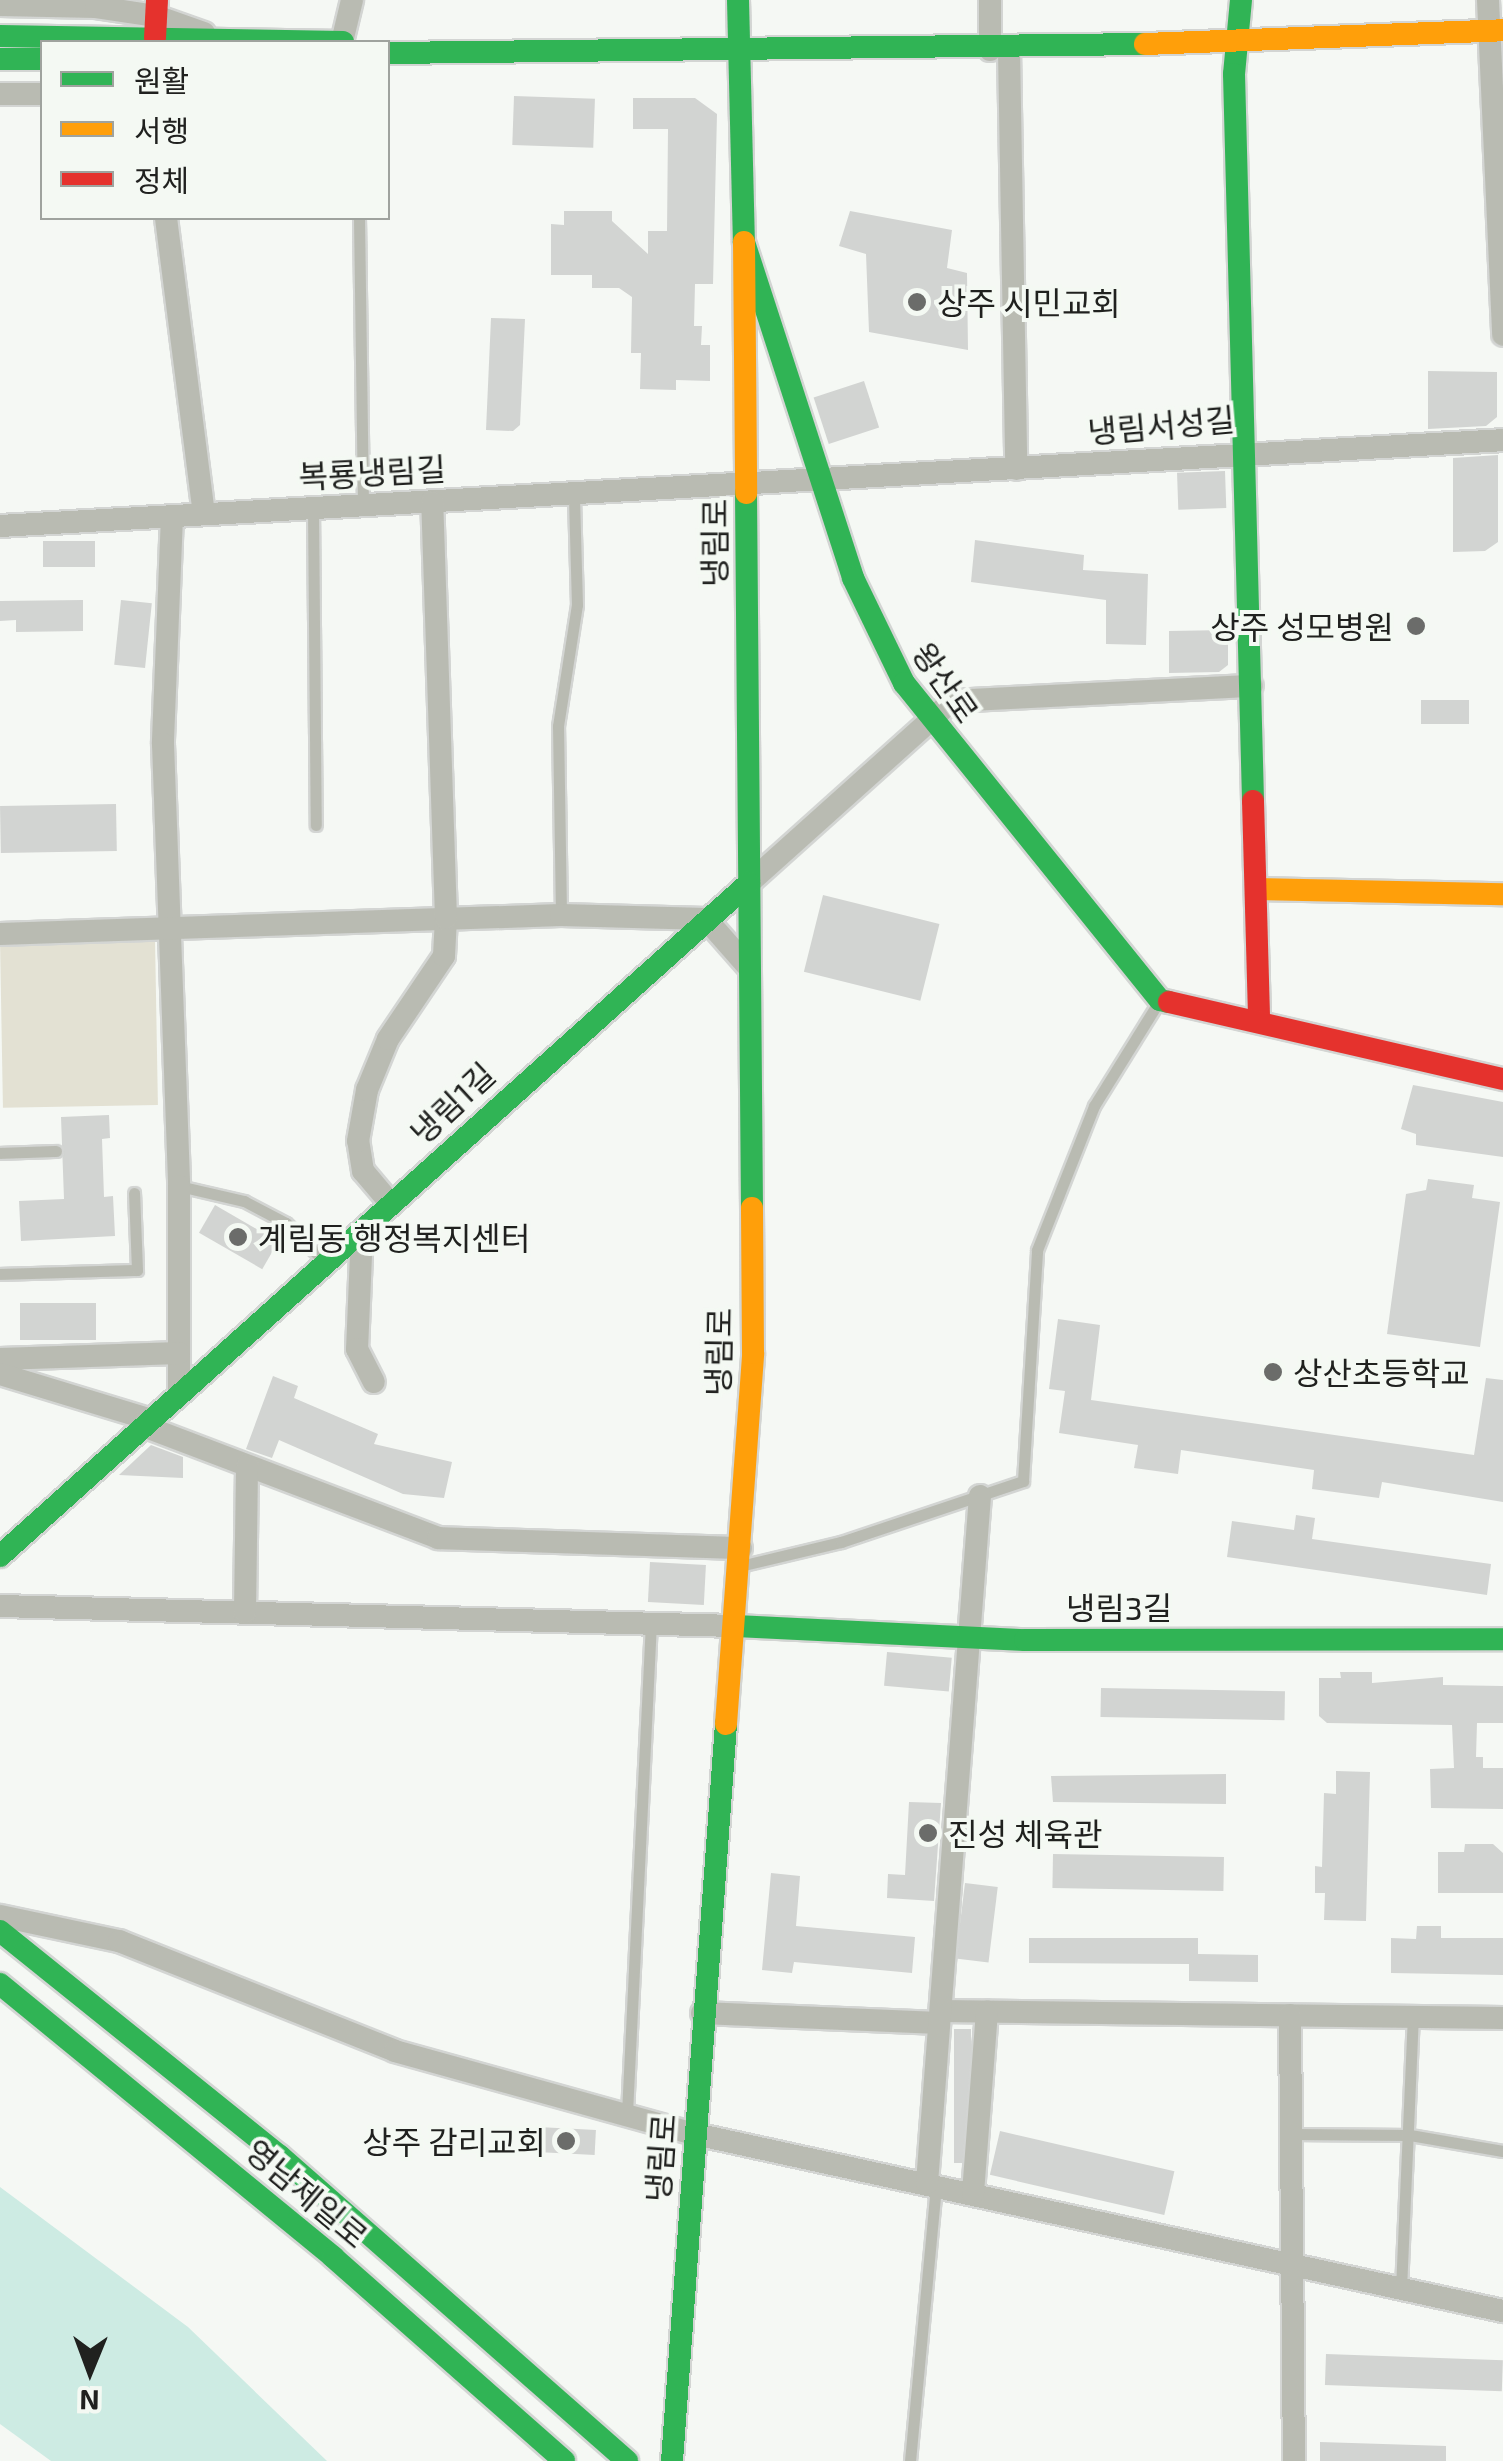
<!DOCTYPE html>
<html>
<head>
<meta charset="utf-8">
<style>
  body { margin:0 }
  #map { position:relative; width:1503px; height:2461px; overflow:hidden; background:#f5f8f4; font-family:"Exo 2","Noto Sans KR",sans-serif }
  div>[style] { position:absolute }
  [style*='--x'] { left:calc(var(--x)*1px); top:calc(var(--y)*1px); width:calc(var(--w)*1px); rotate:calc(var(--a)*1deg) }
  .green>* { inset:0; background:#e3e1d3; transform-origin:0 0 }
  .water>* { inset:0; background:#cdebe3 }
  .building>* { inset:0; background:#d2d4d2; transform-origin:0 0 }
  .roads { filter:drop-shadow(2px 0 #d3d5d3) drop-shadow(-2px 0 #d3d5d3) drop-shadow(0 2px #d3d5d3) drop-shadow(0 -2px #d3d5d3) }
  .lane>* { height:11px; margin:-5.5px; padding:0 5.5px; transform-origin:5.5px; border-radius:5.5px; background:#b9bbb2 }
  .street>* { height:22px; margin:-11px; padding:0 11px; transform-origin:11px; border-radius:11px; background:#b9bbb2 }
  .fast>* { height:22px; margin:-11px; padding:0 11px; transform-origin:11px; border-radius:11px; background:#30b455 }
  .slow>* { height:22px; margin:-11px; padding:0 11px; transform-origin:11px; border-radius:11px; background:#ff9f0a }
  .jam>* { height:22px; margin:-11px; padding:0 11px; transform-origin:11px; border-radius:11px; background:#e5322d }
  .dots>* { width:28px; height:28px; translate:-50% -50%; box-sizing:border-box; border:5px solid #f4f9f3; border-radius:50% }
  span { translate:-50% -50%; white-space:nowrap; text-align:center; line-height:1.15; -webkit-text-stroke:8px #f4f9f3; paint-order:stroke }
  .poi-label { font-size:32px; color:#20211f }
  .left { translate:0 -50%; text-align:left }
  .right { translate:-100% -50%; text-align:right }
  .street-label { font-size:32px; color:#20211f }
  .legend { position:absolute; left:40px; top:40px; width:350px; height:180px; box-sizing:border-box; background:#f4f9f3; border:2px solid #9fa39e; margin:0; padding:12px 18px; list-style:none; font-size:30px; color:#20211f }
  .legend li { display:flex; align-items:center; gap:20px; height:50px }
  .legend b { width:50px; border:2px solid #9fa39e }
  .north { position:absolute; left:40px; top:2321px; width:100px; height:100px; -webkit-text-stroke:8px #f4f9f3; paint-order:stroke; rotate:181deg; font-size:28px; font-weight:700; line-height:40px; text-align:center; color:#20211f }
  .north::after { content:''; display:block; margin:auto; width:35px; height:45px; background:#20211f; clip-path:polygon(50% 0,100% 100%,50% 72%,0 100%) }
</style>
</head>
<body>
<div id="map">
  <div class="green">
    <div style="left:155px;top:938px;width:167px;height:155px;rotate:89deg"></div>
  </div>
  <div class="water">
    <div style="clip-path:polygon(0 2187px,188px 2327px,327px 2461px,51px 2461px,0 2424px)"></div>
  </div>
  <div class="building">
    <div style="left:514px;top:96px;width:81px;height:49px;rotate:2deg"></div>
    <div style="clip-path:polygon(633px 98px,695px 98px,717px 114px,713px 284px,695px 284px,694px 326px,702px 326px,701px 345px,710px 345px,710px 381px,676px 380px,676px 390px,640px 389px,641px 353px,631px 353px,632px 297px,619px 288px,592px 288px,592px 275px,551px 275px,551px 224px,564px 225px,564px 211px,612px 211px,612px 221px,648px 254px,648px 231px,667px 231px,668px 129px,633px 129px)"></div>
    <div style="clip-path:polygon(850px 211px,952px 230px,947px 268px,967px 273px,968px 350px,869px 332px,866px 254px,839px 246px)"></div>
    <div style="clip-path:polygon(491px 318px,525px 319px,520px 425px,513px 431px,486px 430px)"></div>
    <div style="clip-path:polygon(1428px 371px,1497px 372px,1497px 417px,1486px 426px,1428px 429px)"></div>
    <div style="left:864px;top:381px;width:49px;height:53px;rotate:72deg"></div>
    <div style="clip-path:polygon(1498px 455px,1498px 542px,1485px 551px,1453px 552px,1453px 458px)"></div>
    <div style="left:1225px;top:471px;width:37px;height:48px;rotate:88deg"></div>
    <div style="clip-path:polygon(975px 540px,1084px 555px,1083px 570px,1148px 574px,1146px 645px,1106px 644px,1106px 600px,971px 582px)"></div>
    <div style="left:43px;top:541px;width:52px;height:26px"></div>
    <div style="clip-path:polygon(83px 600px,83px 631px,16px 632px,16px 620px,0 621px,0 601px)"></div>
    <div style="left:121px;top:600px;width:31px;height:65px;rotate:6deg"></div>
    <div style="clip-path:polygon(1228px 630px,1228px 665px,1219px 672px,1169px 673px,1169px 631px)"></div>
    <div style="left:1421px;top:700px;width:48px;height:24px"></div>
    <div style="left:116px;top:804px;width:47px;height:116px;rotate:89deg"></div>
    <div style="left:823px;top:895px;width:120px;height:79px;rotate:14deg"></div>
    <div style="clip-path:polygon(1413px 1085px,1503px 1102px,1503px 1157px,1416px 1145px,1416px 1134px,1401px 1129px)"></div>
    <div style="clip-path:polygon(109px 1115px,110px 1138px,102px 1139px,104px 1197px,113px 1196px,115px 1236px,21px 1241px,19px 1201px,64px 1199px,61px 1117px)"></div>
    <div style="clip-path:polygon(1428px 1179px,1474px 1185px,1472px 1198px,1500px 1202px,1480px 1347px,1387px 1334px,1406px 1194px,1426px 1190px)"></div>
    <div style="left:215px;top:1205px;width:73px;height:32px;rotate:30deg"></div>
    <div style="left:20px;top:1303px;width:76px;height:37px"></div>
    <div style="clip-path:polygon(1058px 1319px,1100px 1325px,1091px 1400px,1474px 1455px,1486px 1378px,1503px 1380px,1503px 1502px,1382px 1482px,1379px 1498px,1312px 1489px,1314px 1470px,1181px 1450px,1178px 1474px,1134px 1468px,1138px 1445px,1059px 1433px,1065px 1391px,1049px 1389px)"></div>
    <div style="clip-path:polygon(273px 1376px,298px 1386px,294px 1398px,378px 1434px,374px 1444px,452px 1462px,444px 1498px,403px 1494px,279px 1440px,272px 1458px,246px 1449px)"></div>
    <div style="clip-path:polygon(151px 1445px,183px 1457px,183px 1478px,119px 1475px)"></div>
    <div style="clip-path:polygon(1296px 1515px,1315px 1518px,1312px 1539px,1491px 1564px,1487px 1595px,1227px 1557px,1232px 1521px,1294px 1530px)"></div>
    <div style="left:650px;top:1562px;width:56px;height:40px;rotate:3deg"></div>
    <div style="left:887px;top:1652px;width:65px;height:34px;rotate:5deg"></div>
    <div style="clip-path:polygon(1340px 1672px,1372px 1672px,1372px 1683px,1443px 1677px,1443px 1685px,1503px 1686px,1503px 1723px,1477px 1723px,1476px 1757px,1483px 1757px,1483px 1768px,1503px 1768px,1503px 1809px,1431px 1808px,1430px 1769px,1454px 1768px,1452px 1725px,1327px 1723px,1319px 1716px,1319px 1678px,1341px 1678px)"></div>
    <div style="left:1101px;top:1688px;width:184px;height:29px;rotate:1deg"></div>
    <div style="clip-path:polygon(1336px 1771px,1370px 1772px,1366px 1921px,1324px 1920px,1325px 1893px,1315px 1893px,1315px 1866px,1322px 1867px,1324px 1793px,1336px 1794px)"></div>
    <div style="clip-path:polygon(1226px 1774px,1226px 1804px,1053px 1802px,1051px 1776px)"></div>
    <div style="clip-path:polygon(909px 1802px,941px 1803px,934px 1901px,887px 1898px,888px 1874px,905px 1875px)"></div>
    <div style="clip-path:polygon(1465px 1844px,1493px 1844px,1503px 1853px,1503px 1893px,1438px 1893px,1438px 1852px,1464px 1852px)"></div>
    <div style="left:1053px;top:1854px;width:171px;height:34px;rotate:1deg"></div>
    <div style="clip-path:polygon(771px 1873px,800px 1876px,796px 1926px,915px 1937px,912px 1973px,794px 1962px,792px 1973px,762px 1970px)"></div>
    <div style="left:965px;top:1883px;width:33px;height:76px;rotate:7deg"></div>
    <div style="clip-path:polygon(1417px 1926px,1441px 1926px,1441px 1938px,1503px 1938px,1503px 1975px,1391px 1973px,1391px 1938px,1416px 1939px)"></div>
    <div style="clip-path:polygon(1029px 1938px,1198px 1938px,1198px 1954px,1258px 1955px,1258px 1982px,1189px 1981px,1189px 1964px,1029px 1963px)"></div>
    <div style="left:954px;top:2029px;width:17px;height:134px"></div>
    <div style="left:538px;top:2127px;width:58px;height:25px;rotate:3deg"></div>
    <div style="left:1000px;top:2131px;width:179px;height:45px;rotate:13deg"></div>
    <div style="left:1326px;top:2354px;width:177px;height:31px;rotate:2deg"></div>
    <div style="clip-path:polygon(1320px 2442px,1446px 2446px,1446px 2461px,1320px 2461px)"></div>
  </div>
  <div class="roads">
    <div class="lane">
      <div style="--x:359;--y:218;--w:287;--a:89.2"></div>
      <div style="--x:313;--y:508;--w:317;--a:89.5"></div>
      <div style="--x:561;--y:915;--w:189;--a:-90.9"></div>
      <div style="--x:558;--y:726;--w:122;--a:-81.1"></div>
      <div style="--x:577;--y:605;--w:110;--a:-91.6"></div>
      <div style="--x:0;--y:1153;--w:56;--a:-2"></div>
      <div style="--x:179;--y:1186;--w:67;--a:13"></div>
      <div style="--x:244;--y:1201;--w:47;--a:27.6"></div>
      <div style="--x:286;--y:1223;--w:52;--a:45"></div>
      <div style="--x:0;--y:1274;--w:137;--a:-1.7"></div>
      <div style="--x:137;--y:1270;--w:77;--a:-92.2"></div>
      <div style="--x:740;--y:1566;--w:104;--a:-13.4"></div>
      <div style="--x:841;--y:1542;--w:192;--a:-18.5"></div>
      <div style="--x:1023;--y:1481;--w:231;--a:-86.5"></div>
      <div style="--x:1037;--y:1250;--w:155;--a:-68.4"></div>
      <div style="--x:1094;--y:1106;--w:123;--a:-58.2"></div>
      <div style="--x:627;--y:2113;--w:492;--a:-87.2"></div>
      <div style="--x:1291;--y:2134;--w:119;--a:0.5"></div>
      <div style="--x:1410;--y:2135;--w:94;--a:9.8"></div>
      <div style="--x:1401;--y:2289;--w:272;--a:-87.5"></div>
      <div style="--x:910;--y:2461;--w:277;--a:-84.6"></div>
    </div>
    <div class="street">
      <div style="--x:1488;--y:0;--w:335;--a:87.4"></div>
      <div style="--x:0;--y:5;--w:96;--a:1.2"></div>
      <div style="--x:96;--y:7;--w:61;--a:8.5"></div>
      <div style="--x:156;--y:16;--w:51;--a:19.5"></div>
      <div style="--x:342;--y:42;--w:43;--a:-76.6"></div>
      <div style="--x:990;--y:50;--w:50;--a:-90"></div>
      <div style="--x:1009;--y:50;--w:419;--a:89"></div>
      <div style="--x:0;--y:94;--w:42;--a:0"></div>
      <div style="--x:166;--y:218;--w:297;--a:82.7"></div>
      <div style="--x:172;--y:516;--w:228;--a:92.3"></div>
      <div style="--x:163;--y:744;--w:442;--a:87.9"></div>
      <div style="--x:179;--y:1186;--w:206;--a:90"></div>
      <div style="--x:0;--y:526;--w:1505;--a:-3.27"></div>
      <div style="--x:749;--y:883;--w:273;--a:-41.9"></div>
      <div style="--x:952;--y:701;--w:300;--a:-2.9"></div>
      <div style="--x:0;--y:934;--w:561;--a:-1.94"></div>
      <div style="--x:561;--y:915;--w:145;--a:1.6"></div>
      <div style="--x:706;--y:919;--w:65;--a:48.7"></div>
      <div style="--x:391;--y:1204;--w:43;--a:-130.3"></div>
      <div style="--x:363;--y:1171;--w:30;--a:-99"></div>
      <div style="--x:358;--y:1141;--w:52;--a:-80"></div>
      <div style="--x:367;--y:1090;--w:55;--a:-67.6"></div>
      <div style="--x:388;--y:1039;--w:100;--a:-56"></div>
      <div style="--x:444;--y:956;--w:38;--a:-87"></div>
      <div style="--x:446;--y:918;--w:416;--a:-91.9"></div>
      <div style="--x:362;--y:1231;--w:118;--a:92.4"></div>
      <div style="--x:357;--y:1349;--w:37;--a:63"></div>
      <div style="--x:0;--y:1359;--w:179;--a:-1.9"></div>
      <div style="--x:0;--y:1374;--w:155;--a:16.9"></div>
      <div style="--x:141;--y:1425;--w:318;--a:20.8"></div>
      <div style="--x:438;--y:1538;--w:303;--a:1.9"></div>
      <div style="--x:0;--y:1606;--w:736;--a:1.56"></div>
      <div style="--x:245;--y:1612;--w:146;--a:-89.2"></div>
      <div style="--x:0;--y:1916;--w:122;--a:11.9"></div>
      <div style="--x:119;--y:1941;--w:297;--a:21.7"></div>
      <div style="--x:395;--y:2051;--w:311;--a:15.5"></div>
      <div style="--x:695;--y:2134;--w:827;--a:12.36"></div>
      <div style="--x:941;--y:2011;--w:562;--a:0.71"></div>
      <div style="--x:702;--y:2013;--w:237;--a:2.4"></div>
      <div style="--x:1290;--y:2015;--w:446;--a:89.5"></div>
      <div style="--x:927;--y:2183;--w:689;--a:-85.59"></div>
      <div style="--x:973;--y:2193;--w:182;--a:-85.6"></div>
    </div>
    <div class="fast">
      <div style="--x:738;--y:0;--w:242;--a:88.6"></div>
      <div style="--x:744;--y:242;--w:353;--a:72"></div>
      <div style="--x:853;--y:578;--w:117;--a:64.1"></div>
      <div style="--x:904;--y:683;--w:407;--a:51.1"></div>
      <div style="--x:1160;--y:1000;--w:9;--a:13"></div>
      <div style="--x:1241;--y:0;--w:74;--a:95.4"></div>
      <div style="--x:1234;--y:74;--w:727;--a:88.5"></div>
      <div style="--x:0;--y:36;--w:343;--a:1"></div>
      <div style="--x:388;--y:53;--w:757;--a:-0.68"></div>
      <div style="--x:0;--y:59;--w:42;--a:0"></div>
      <div style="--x:746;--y:493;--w:715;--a:89.52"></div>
      <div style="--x:0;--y:1556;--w:1007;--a:-41.94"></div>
      <div style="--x:736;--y:1626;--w:289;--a:2.8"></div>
      <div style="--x:1025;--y:1640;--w:478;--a:-0.1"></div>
      <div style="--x:0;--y:1931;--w:359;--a:38.8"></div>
      <div style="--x:280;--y:2156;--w:462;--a:41.3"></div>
      <div style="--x:0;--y:1984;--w:431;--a:39.3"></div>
      <div style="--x:333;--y:2257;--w:308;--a:41.4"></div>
      <div style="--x:672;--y:2461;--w:739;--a:-85.81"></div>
    </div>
    <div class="slow">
      <div style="--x:1145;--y:44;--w:358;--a:-2.2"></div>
      <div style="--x:744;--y:242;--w:251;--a:89.5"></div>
      <div style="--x:1256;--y:889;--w:247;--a:1.2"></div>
      <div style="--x:726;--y:1724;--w:372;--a:-85.8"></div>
      <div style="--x:753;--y:1353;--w:145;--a:-90.4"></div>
    </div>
    <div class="jam">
      <div style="--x:155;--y:38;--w:38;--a:-87"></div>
      <div style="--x:1253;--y:801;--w:221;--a:88.4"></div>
      <div style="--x:1169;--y:1002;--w:343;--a:13"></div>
    </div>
  </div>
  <div class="dots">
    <div style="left:917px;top:302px;background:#6b6c6a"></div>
    <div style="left:1416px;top:626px;background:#6b6c6a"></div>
    <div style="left:238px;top:1237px;background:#6b6c6a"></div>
    <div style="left:1273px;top:1372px;background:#6b6c6a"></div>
    <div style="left:928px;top:1833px;background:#6b6c6a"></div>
    <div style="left:566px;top:2141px;background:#6b6c6a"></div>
  </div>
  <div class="poi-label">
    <span class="left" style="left:937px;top:302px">상주 시민교회</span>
    <span class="right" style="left:1394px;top:626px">상주 성모병원</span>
    <span class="left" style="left:258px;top:1237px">계림동 행정복지센터</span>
    <span class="left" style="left:1293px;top:1372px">상산초등학교</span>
    <span class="left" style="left:948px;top:1833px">진성 체육관</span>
    <span class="right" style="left:546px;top:2141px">상주 감리교회</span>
  </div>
  <div class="street-label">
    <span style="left:1161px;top:425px;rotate:-5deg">냉림서성길</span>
    <span style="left:372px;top:472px;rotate:-3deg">복룡냉림길</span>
    <span style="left:714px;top:543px;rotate:-90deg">냉림로</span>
    <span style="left:946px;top:682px;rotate:55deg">왕산로</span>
    <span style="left:452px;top:1103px;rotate:-43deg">냉림1길</span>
    <span style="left:718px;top:1352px;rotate:-89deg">냉림로</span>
    <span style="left:1119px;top:1607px">냉림3길</span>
    <span style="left:660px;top:2158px;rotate:-86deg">냉림로</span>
    <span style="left:307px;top:2193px;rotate:40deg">영남제일로</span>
  </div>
  <ul class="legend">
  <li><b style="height:12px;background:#30b455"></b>원활</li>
  <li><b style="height:12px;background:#ff9f0a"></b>서행</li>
  <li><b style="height:12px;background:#e5322d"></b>정체</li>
  </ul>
  <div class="north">N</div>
</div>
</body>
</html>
